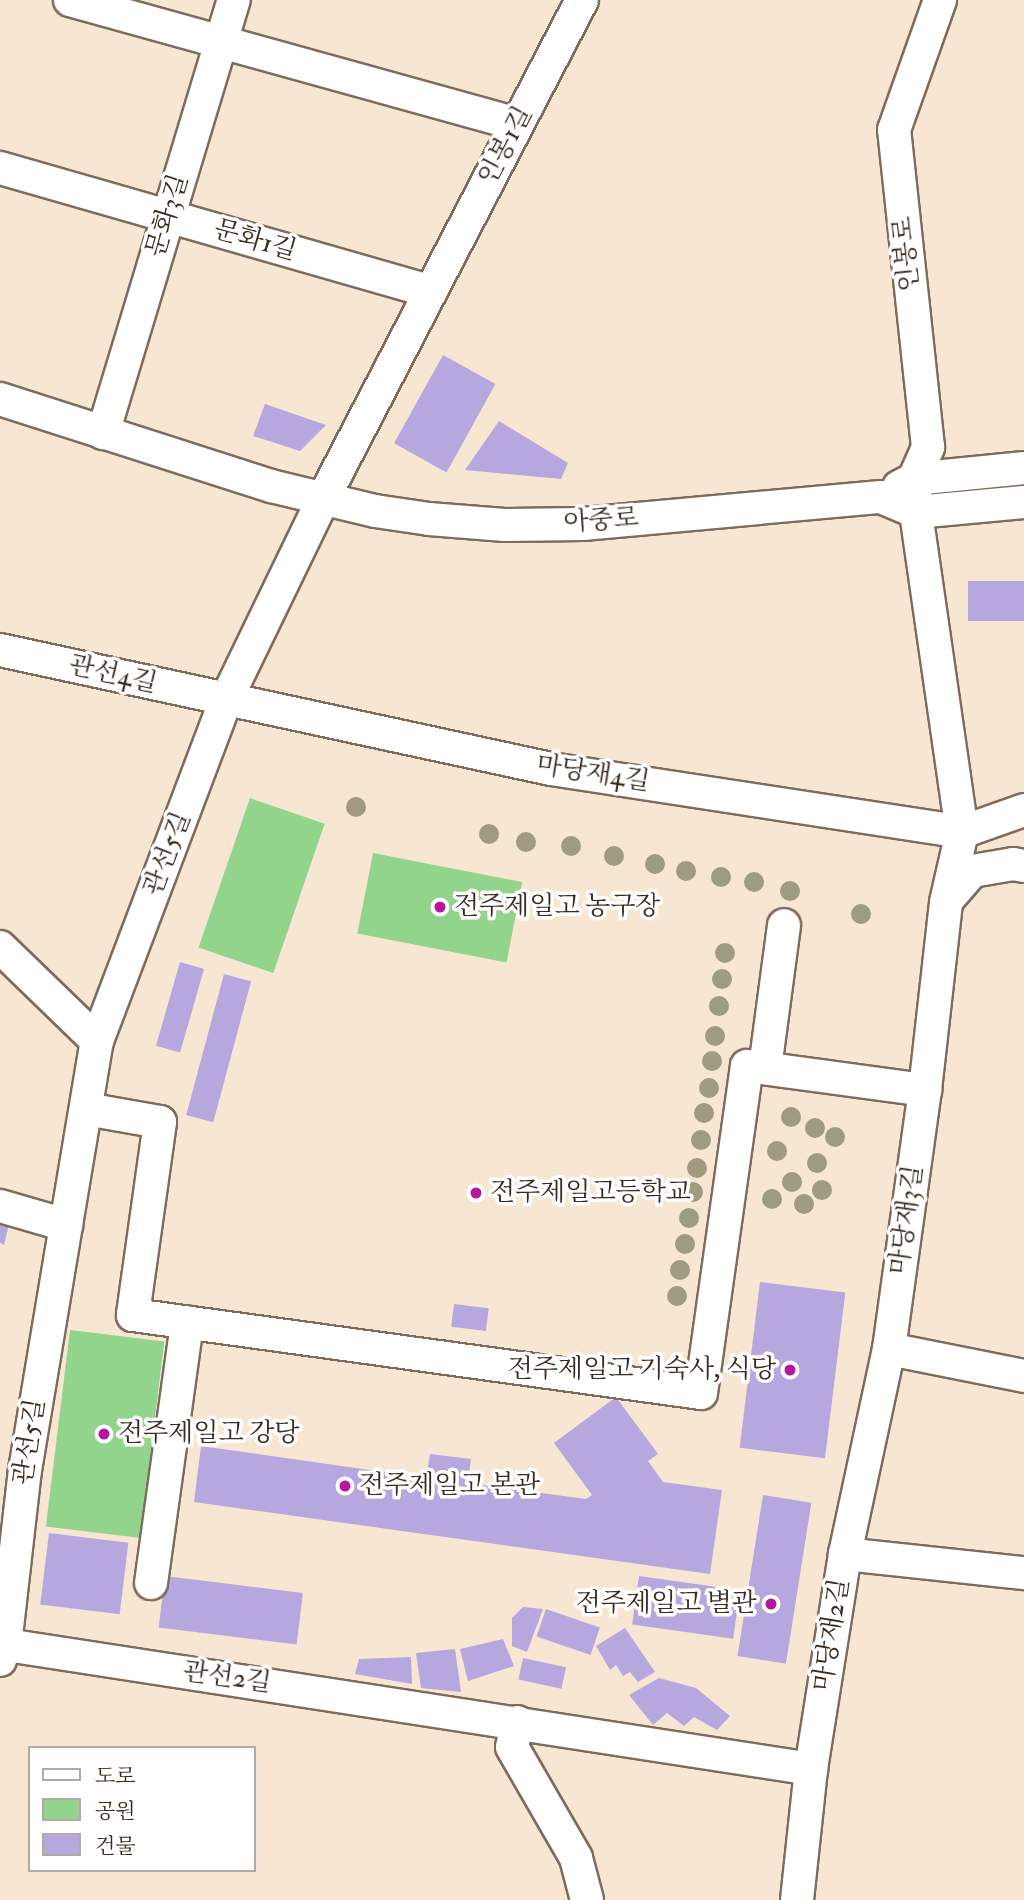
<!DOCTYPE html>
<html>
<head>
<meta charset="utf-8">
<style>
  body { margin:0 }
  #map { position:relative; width:1024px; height:1900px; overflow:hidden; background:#f7e7d2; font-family:"IM FELL Double Pica","Noto Serif KR",serif }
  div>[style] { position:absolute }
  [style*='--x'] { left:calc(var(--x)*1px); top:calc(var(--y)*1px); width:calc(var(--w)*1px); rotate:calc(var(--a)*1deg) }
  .green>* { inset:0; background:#92d48c; transform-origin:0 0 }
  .building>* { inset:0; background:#b6a7de; transform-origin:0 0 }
  .roads { filter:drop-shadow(2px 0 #7d6c5d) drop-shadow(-2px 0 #7d6c5d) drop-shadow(0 2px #7d6c5d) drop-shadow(0 -2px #7d6c5d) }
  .minor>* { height:32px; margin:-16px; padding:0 16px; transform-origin:16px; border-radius:16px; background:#fff }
  .trees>* { width:20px; height:20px; margin:-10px; border-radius:50%; background:#9e9b81 }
  .dots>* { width:19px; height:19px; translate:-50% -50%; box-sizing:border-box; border:4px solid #fff; border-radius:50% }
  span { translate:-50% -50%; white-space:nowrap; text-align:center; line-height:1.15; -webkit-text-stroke:7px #fff; paint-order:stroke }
  .street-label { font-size:26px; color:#3b2a1e }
  .poi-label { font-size:26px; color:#3b2a1e }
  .left { translate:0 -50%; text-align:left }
  .right { translate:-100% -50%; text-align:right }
  .legend { position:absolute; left:28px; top:1746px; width:228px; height:126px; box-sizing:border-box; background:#fff; border:2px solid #b1aaa5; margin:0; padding:9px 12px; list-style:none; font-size:21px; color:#3b2a1e }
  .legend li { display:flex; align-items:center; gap:14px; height:35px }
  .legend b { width:35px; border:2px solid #b1aaa5 }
</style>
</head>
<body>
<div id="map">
  <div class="green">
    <div style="left:250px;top:798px;width:79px;height:158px;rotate:19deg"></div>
    <div style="left:373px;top:853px;width:152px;height:82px;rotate:11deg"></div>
    <div style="left:70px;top:1330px;width:95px;height:198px;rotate:7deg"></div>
  </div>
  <div class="building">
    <div style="left:443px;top:355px;width:60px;height:101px;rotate:29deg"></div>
    <div style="clip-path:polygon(265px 404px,326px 425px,300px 451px,253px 436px)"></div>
    <div style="clip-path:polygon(499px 421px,568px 463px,561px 479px,465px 470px)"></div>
    <div style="left:1024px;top:581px;width:40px;height:56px;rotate:90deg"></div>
    <div style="left:180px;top:962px;width:25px;height:87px;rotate:16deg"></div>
    <div style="left:224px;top:974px;width:28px;height:146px;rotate:15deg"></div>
    <div style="clip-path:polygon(0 1214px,11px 1216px,4px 1245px,0 1243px)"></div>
    <div style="left:760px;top:1282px;width:86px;height:167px;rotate:7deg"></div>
    <div style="left:454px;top:1304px;width:35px;height:23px;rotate:7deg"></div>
    <div style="clip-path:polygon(616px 1397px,658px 1454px,648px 1461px,663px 1482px,722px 1490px,710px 1574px,194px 1502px,201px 1446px,426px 1478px,430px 1454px,471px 1459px,468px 1483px,586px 1499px,592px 1495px,554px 1443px)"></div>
    <div style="left:763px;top:1495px;width:49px;height:163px;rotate:9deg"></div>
    <div style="left:49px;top:1533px;width:80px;height:72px;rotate:7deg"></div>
    <div style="left:165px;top:1576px;width:139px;height:52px;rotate:7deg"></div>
    <div style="left:639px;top:1576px;width:102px;height:49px;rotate:8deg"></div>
    <div style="clip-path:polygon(523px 1607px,543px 1609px,527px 1652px,512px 1646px,512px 1618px)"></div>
    <div style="left:546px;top:1609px;width:57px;height:29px;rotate:19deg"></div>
    <div style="clip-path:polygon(625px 1628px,655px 1672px,638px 1682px,630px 1672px,623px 1676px,616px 1665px,610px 1670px,596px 1646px)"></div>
    <div style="clip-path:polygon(503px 1639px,514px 1666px,468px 1681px,460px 1649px)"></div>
    <div style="clip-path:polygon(455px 1649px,461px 1692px,421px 1688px,416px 1653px)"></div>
    <div style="clip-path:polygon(411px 1657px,412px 1684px,355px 1674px,359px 1659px)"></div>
    <div style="left:523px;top:1658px;width:44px;height:22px;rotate:12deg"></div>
    <div style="clip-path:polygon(659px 1678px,696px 1688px,730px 1716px,717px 1730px,694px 1717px,684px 1726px,667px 1713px,653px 1725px,629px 1695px)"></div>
  </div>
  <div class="roads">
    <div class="minor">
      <div style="--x:70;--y:0;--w:464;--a:15.5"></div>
      <div style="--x:0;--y:168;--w:447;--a:16"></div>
      <div style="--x:0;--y:399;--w:285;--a:17.8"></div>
      <div style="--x:271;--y:486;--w:107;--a:13.5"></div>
      <div style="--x:375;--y:511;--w:55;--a:8.4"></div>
      <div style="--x:429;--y:519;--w:76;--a:4.5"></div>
      <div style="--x:505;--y:525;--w:78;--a:-0.7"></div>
      <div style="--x:583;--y:524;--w:299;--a:-5.2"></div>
      <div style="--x:881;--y:497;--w:38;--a:23"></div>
      <div style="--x:916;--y:512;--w:108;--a:-5.3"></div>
      <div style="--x:103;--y:433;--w:452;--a:-73.2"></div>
      <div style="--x:899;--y:487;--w:17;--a:-28"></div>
      <div style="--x:914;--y:479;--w:111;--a:-5.7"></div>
      <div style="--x:0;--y:650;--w:564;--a:12.19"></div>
      <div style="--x:551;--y:769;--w:416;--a:8.7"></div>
      <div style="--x:962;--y:832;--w:66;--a:-19.5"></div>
      <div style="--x:948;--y:899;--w:37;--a:-49"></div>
      <div style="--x:972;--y:871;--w:42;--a:-9.7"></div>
      <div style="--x:1013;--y:864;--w:11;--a:10"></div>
      <div style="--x:0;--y:947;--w:135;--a:44.1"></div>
      <div style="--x:765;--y:1068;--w:144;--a:-82.4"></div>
      <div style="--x:86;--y:1109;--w:75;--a:10"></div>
      <div style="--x:160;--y:1122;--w:195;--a:98"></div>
      <div style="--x:133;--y:1315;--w:573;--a:7.82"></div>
      <div style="--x:701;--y:1393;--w:330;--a:-82"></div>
      <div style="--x:747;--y:1066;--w:180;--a:7.7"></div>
      <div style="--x:0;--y:1206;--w:69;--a:16.1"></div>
      <div style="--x:889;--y:1349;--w:138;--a:11.3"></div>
      <div style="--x:845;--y:1554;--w:180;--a:6.1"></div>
      <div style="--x:151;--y:1583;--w:263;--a:-82.1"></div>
      <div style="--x:0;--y:1644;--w:821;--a:8.76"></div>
      <div style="--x:0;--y:1660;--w:16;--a:-72"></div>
      <div style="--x:5;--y:1645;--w:176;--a:-83.5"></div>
      <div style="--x:25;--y:1470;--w:435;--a:-80.5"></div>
      <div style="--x:97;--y:1041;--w:365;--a:-69.3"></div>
      <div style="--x:226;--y:700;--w:223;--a:-64.2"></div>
      <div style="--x:323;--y:499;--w:562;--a:-62.57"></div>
      <div style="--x:517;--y:1722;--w:25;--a:101"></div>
      <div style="--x:512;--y:1747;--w:128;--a:60"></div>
      <div style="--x:576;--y:1858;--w:43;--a:75.3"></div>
      <div style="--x:797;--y:1900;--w:132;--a:-83.9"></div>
      <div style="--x:811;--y:1769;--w:218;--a:-81"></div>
      <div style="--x:845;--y:1554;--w:210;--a:-77.9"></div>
      <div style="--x:889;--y:1349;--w:261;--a:-82.1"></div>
      <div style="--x:925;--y:1090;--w:189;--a:-83.6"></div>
      <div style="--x:946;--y:902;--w:72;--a:-77.1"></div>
      <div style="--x:962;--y:832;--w:323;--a:-98.2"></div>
      <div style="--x:916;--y:512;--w:33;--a:-93"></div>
      <div style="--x:914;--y:479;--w:35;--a:-66"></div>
      <div style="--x:928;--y:447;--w:319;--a:-96.1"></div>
      <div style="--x:894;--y:130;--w:138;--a:-70.5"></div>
    </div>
  </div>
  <div class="trees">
    <div style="left:356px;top:807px"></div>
    <div style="left:489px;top:834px"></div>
    <div style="left:526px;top:842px"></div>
    <div style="left:571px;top:846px"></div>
    <div style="left:614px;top:856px"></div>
    <div style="left:655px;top:864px"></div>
    <div style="left:686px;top:871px"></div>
    <div style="left:721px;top:877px"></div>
    <div style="left:754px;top:882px"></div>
    <div style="left:790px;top:891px"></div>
    <div style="left:861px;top:914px"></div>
    <div style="left:725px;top:953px"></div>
    <div style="left:722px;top:979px"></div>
    <div style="left:719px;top:1006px"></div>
    <div style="left:715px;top:1036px"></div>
    <div style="left:712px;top:1061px"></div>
    <div style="left:709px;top:1088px"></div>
    <div style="left:704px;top:1113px"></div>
    <div style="left:791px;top:1117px"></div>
    <div style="left:815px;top:1128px"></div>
    <div style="left:835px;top:1137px"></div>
    <div style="left:701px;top:1140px"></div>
    <div style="left:777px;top:1151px"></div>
    <div style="left:817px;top:1163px"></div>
    <div style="left:697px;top:1168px"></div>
    <div style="left:792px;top:1182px"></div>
    <div style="left:822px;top:1190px"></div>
    <div style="left:693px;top:1192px"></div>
    <div style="left:772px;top:1199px"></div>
    <div style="left:804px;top:1204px"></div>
    <div style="left:689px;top:1218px"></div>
    <div style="left:685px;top:1244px"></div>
    <div style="left:680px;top:1270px"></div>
    <div style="left:677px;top:1296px"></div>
  </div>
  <div class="dots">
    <div style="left:440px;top:907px;background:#b5179e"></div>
    <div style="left:476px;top:1193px;background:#b5179e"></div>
    <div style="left:790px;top:1370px;background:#b5179e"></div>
    <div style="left:104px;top:1434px;background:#b5179e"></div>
    <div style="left:345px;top:1486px;background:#b5179e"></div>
    <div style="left:771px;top:1604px;background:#b5179e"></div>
  </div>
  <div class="street-label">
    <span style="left:506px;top:146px;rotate:-62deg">인봉1길</span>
    <span style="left:168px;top:216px;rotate:-73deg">문화3길</span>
    <span style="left:255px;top:241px;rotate:16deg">문화1길</span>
    <span style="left:907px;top:254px;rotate:-96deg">인봉로</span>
    <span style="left:601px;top:521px;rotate:-4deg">아중로</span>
    <span style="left:113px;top:675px;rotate:13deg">관선4길</span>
    <span style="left:593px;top:774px;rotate:9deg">마당재4길</span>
    <span style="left:168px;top:854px;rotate:-69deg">관선5길</span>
    <span style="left:907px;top:1220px;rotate:-82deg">마당재3길</span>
    <span style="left:30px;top:1442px;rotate:-81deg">관선5길</span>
    <span style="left:832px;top:1635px;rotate:-81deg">마당재2길</span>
    <span style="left:227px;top:1678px;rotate:8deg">관선2길</span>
  </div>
  <div class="poi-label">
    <span class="left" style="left:454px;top:907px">전주제일고 농구장</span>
    <span class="left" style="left:490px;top:1193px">전주제일고등학교</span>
    <span class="right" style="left:776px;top:1370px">전주제일고 기숙사, 식당</span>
    <span class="left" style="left:118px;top:1434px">전주제일고 강당</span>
    <span class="left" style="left:359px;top:1486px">전주제일고 본관</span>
    <span class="right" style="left:757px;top:1604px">전주제일고 별관</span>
  </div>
  <ul class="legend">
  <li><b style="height:9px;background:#fff"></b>도로</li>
  <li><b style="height:19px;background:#92d48c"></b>공원</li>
  <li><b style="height:19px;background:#b6a7de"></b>건물</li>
  </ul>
</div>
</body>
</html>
